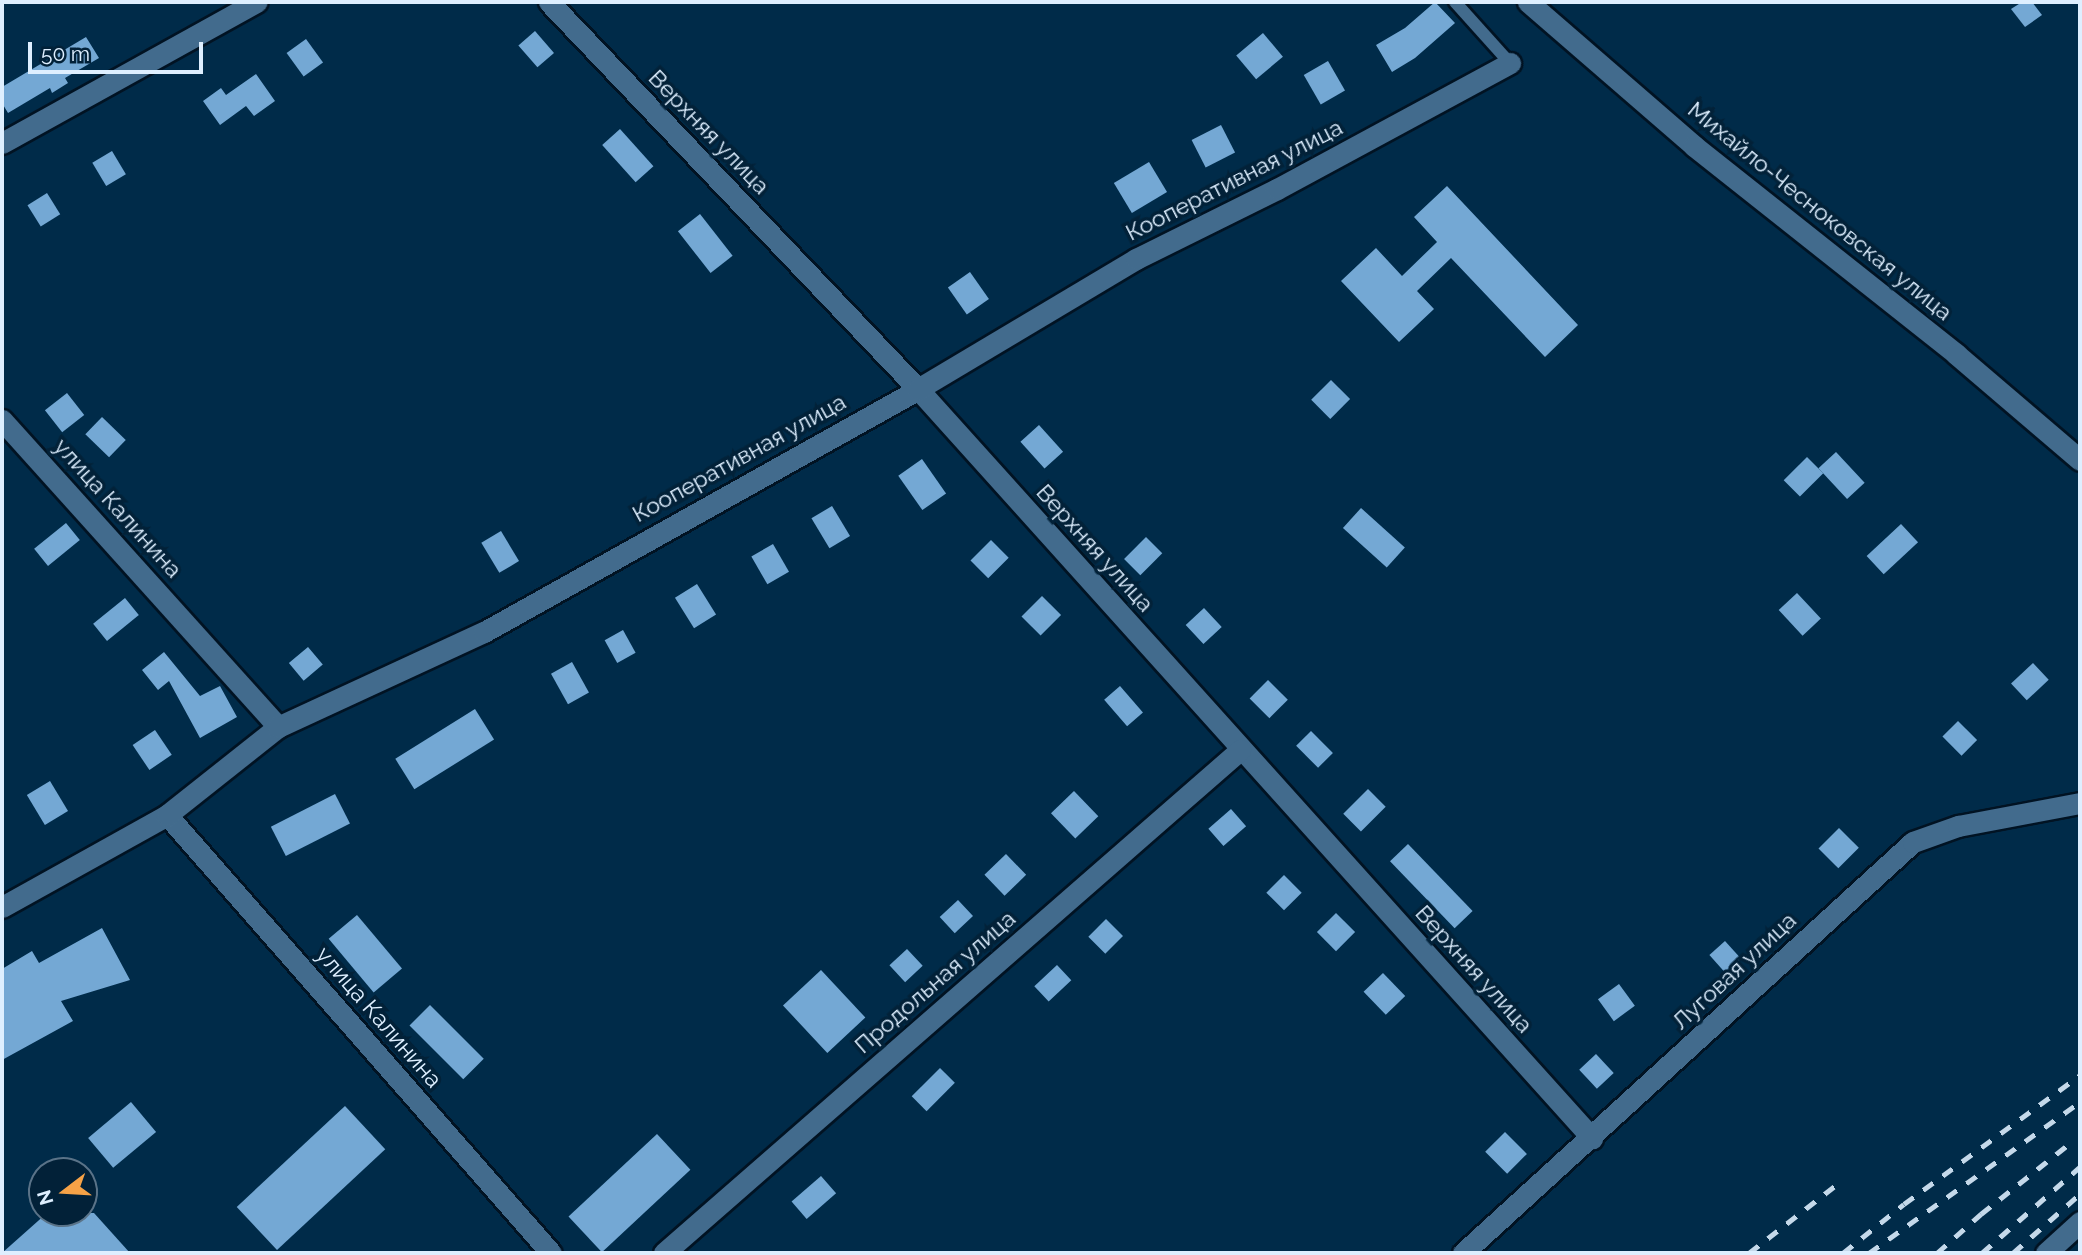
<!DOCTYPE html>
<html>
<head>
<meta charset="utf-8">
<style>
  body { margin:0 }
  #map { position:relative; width:2082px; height:1255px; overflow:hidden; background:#002b49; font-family:Raleway,sans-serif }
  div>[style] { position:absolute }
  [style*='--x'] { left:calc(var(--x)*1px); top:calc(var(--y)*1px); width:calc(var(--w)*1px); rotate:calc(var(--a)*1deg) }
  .building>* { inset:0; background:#74a8d4; transform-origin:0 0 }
  .roads { filter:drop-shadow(2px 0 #011323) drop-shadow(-2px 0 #011323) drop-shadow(0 2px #011323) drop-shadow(0 -2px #011323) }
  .lane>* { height:12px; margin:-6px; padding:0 6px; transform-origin:6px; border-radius:6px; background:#426b8d }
  .street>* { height:21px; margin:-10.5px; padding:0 10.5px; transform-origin:10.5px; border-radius:10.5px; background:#426b8d }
  .secondary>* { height:21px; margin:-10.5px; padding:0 10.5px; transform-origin:10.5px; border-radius:10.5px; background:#426b8d }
  .rail>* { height:5px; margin-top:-2.5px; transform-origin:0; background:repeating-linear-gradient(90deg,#c5d9ea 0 12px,transparent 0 24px) }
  span { translate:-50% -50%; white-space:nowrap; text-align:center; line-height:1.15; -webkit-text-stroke:7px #022138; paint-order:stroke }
  .street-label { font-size:23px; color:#deefff }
  .frame { position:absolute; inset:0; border:4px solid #deefff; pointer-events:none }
  .north { position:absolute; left:28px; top:1157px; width:70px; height:70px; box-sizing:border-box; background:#022138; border:2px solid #5a7388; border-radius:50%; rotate:253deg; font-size:19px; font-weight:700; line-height:28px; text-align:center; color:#deefff }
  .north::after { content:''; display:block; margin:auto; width:24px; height:32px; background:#f6a247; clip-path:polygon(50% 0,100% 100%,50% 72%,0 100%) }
  .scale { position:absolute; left:28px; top:42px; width:175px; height:32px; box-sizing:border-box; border:4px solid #deefff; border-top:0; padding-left:9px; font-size:21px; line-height:24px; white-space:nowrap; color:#deefff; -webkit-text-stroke:5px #022138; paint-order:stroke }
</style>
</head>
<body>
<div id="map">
  <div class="building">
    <div style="clip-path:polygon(1435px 2px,1455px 23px,1415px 58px,1392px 72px,1376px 45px,1405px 28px)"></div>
    <div style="clip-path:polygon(2022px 2px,2032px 2px,2042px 15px,2025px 27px,2011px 9px)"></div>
    <div style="left:535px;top:31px;width:29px;height:22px;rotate:49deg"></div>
    <div style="left:1263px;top:33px;width:31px;height:35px;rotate:50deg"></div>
    <div style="clip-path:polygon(86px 37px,99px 58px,65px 78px,68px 83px,52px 93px,50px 88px,8px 113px,2px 103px,2px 87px)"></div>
    <div style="left:306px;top:39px;width:29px;height:24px;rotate:54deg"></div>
    <div style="left:1328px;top:61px;width:34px;height:28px;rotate:60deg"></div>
    <div style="clip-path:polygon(256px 74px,275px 101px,254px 116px,246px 106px,220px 125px,203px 101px,221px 88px,226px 95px)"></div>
    <div style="left:1221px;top:125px;width:31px;height:33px;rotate:63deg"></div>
    <div style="left:620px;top:129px;width:50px;height:24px;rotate:48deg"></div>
    <div style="left:112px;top:151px;width:27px;height:23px;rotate:59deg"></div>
    <div style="left:1149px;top:162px;width:35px;height:41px;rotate:59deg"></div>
    <div style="clip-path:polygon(1447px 186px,1578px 325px,1545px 357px,1451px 258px,1417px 291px,1434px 309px,1399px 342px,1341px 281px,1376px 248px,1402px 276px,1437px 242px,1414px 217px)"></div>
    <div style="left:47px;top:193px;width:25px;height:23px;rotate:58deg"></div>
    <div style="left:700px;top:214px;width:53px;height:28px;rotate:52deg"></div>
    <div style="left:970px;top:272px;width:33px;height:27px;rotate:55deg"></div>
    <div style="left:1331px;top:380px;width:27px;height:28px;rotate:45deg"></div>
    <div style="left:67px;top:393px;width:28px;height:28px;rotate:52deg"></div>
    <div style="left:102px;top:417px;width:33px;height:24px;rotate:44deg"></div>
    <div style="left:1039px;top:425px;width:36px;height:25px;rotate:48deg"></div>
    <div style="left:1836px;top:452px;width:42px;height:24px;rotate:47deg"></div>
    <div style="left:1807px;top:457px;width:23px;height:33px;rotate:45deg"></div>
    <div style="left:922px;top:459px;width:42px;height:29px;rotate:55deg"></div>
    <div style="left:832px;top:506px;width:35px;height:24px;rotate:59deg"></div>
    <div style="left:1361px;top:508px;width:59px;height:27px;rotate:42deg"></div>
    <div style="left:66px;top:523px;width:22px;height:41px;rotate:51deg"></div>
    <div style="left:1901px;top:524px;width:25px;height:47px;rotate:47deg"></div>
    <div style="left:501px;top:531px;width:35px;height:23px;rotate:59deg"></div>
    <div style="left:1146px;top:537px;width:23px;height:31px;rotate:45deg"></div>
    <div style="left:991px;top:540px;width:25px;height:29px;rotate:45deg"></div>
    <div style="left:773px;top:544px;width:32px;height:25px;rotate:60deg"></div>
    <div style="left:697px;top:584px;width:36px;height:26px;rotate:58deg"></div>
    <div style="left:1797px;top:593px;width:35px;height:25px;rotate:47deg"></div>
    <div style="left:1042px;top:596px;width:27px;height:29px;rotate:45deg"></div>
    <div style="left:125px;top:598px;width:22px;height:41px;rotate:51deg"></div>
    <div style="left:1204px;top:608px;width:26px;height:25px;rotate:47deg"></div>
    <div style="left:623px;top:630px;width:26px;height:21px;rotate:61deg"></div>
    <div style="left:308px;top:647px;width:23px;height:25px;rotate:50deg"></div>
    <div style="clip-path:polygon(164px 652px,200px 696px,220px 686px,237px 717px,200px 738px,169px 681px,158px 690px,142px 670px)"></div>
    <div style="left:572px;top:662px;width:35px;height:24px;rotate:61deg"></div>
    <div style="left:2033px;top:663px;width:23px;height:30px;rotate:47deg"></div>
    <div style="left:1268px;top:680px;width:28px;height:26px;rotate:45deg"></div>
    <div style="left:1120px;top:686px;width:35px;height:21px;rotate:49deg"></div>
    <div style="left:475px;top:709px;width:36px;height:94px;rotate:58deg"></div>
    <div style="left:1958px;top:721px;width:27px;height:22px;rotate:45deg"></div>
    <div style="left:155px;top:730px;width:30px;height:27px;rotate:56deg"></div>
    <div style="left:1311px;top:731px;width:31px;height:21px;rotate:45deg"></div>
    <div style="left:50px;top:781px;width:35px;height:27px;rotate:59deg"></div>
    <div style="left:1368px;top:789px;width:25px;height:35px;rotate:45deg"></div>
    <div style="left:1074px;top:791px;width:35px;height:32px;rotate:46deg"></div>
    <div style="left:335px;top:794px;width:33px;height:72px;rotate:63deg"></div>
    <div style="left:1231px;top:809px;width:23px;height:30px;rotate:49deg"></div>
    <div style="left:1839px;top:828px;width:28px;height:29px;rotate:45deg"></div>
    <div style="left:1408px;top:844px;width:93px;height:25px;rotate:46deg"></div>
    <div style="left:1006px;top:854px;width:29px;height:30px;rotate:46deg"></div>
    <div style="left:1284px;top:875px;width:25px;height:25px;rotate:45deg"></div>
    <div style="left:958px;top:900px;width:22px;height:25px;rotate:47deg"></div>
    <div style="left:1336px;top:913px;width:27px;height:27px;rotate:45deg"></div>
    <div style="left:357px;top:915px;width:70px;height:37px;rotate:50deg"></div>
    <div style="left:1106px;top:919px;width:24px;height:25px;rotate:45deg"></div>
    <div style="clip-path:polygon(102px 928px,130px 980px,61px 1001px,73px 1021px,2px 1060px,2px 969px,32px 951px,39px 963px)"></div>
    <div style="left:1725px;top:941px;width:24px;height:21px;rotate:48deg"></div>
    <div style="left:907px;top:949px;width:23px;height:24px;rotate:47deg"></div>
    <div style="left:1057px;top:965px;width:21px;height:31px;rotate:47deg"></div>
    <div style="left:821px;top:970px;width:65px;height:52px;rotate:47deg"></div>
    <div style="left:1383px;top:973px;width:32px;height:27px;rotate:46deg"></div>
    <div style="left:1619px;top:984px;width:27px;height:26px;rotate:54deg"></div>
    <div style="left:430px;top:1005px;width:76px;height:29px;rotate:45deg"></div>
    <div style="left:1596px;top:1054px;width:26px;height:23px;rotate:47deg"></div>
    <div style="left:940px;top:1068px;width:21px;height:40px;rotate:45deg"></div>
    <div style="left:131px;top:1102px;width:39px;height:56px;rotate:50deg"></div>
    <div style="left:345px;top:1106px;width:59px;height:148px;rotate:47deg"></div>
    <div style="left:1505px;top:1132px;width:31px;height:28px;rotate:45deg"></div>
    <div style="left:657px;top:1134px;width:49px;height:121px;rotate:47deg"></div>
    <div style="left:821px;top:1176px;width:23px;height:39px;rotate:49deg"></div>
    <div style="clip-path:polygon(47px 1213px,94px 1213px,130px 1253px,2px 1253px)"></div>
  </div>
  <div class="roads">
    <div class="lane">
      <div style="--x:1455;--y:2;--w:82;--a:48"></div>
    </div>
    <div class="street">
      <div style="--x:549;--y:2;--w:535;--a:46.36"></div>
      <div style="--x:918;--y:389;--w:1008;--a:48.02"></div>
      <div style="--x:2;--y:143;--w:291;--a:-29"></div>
      <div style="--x:2;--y:420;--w:413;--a:48"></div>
      <div style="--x:167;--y:815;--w:582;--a:48.76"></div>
      <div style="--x:2;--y:907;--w:189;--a:-29.1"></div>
      <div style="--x:167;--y:815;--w:142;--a:-38.4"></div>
      <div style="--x:278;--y:727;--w:227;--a:-24.8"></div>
      <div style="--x:484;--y:632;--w:497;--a:-29.2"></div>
      <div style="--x:918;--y:389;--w:254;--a:-30.8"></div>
      <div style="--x:1136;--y:259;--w:157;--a:-26.4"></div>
      <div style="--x:1277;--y:189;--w:265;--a:-28.4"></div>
      <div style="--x:664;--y:1253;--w:765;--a:-41.13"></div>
      <div style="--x:1463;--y:1253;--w:609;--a:-42.41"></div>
      <div style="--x:1913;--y:842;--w:48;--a:-19.6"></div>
      <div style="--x:1958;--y:826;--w:124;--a:-10.7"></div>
      <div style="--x:2046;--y:1253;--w:46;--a:-42.4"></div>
    </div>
    <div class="secondary">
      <div style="--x:1528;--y:2;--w:220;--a:40.9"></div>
      <div style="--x:1694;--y:146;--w:335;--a:38.4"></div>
      <div style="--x:1956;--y:354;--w:163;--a:40.5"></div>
    </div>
  </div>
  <div class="rail">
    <div style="--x:1749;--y:1253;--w:117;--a:-38"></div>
    <div style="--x:1843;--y:1253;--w:78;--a:-38.8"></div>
    <div style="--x:1904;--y:1204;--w:218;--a:-36.2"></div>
    <div style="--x:1869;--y:1253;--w:259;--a:-35.6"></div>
    <div style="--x:1937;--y:1253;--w:59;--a:-41.6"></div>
    <div style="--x:1981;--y:1214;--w:112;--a:-38.5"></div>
    <div style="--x:1982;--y:1253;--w:130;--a:-41.3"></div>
    <div style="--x:2013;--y:1253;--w:89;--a:-41.4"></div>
  </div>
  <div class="street-label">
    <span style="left:709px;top:132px;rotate:46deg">Верхняя улица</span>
    <span style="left:1234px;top:180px;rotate:-27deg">Кооперативная улица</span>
    <span style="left:1820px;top:211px;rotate:39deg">Михайло-Чесноковская улица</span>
    <span style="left:739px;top:458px;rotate:-29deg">Кооперативная улица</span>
    <span style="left:118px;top:508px;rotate:48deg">улица Калинина</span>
    <span style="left:1095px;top:548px;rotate:48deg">Верхняя улица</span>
    <span style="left:1474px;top:969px;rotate:48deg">Верхняя улица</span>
    <span style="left:1734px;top:971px;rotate:-43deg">Луговая улица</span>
    <span style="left:935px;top:982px;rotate:-41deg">Продольная улица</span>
    <span style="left:379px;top:1017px;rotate:49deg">улица Калинина</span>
  </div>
  <div class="frame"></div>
  <div class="north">N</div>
  <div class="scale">50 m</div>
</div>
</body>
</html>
